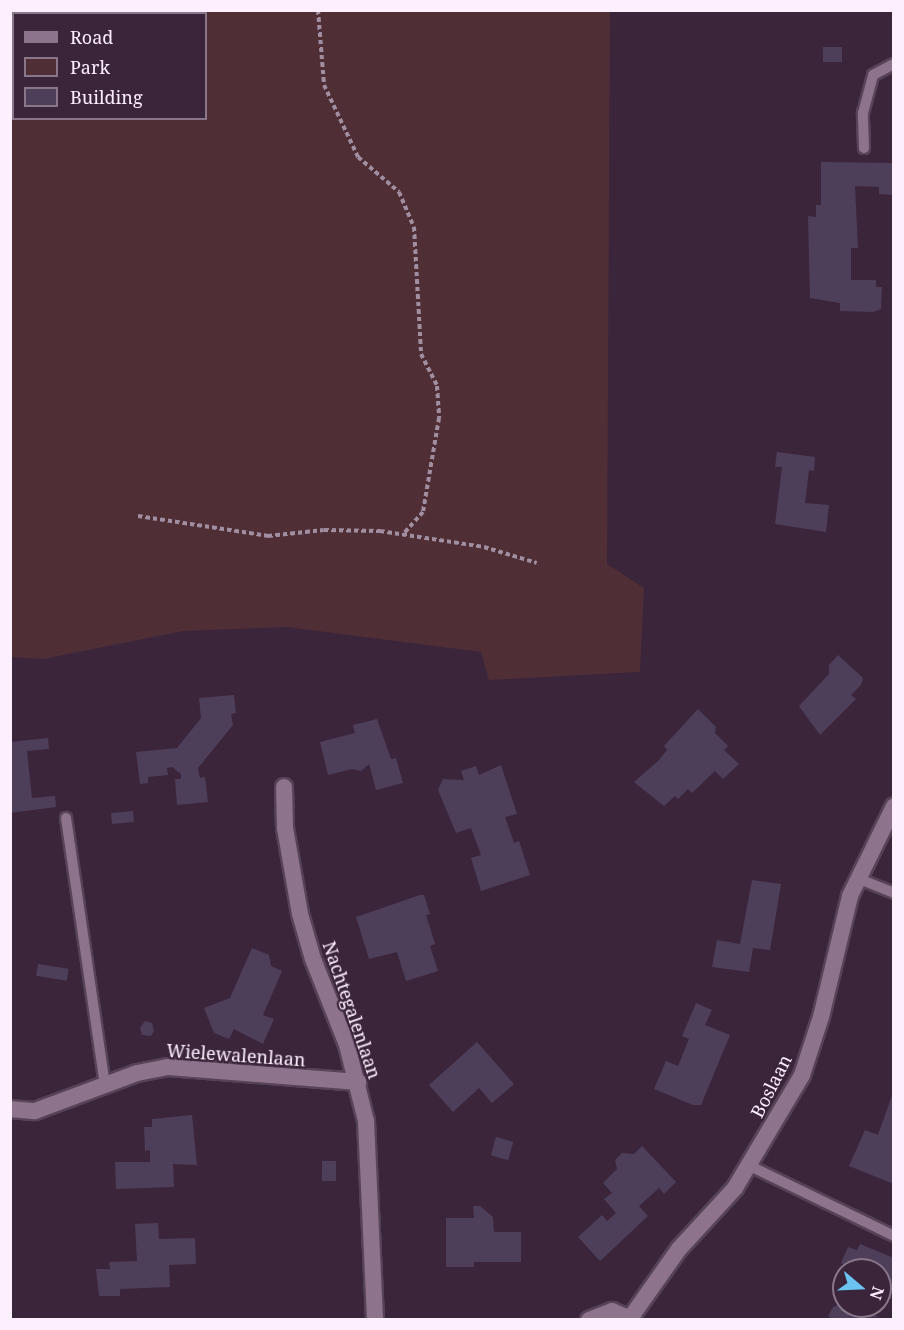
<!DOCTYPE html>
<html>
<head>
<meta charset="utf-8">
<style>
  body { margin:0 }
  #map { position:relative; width:904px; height:1330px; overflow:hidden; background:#3b253b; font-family:"Noto Serif",serif }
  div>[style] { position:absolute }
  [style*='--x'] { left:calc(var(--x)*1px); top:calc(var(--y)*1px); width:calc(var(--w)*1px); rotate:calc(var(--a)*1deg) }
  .green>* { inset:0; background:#4f2e36 }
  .building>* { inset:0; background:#4d3f5a; transform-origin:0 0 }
  .path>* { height:4px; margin-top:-2px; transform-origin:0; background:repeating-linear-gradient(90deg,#a18fa1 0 4.5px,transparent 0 7.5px) }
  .roads { filter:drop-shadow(2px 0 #564357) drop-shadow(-2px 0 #564357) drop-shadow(0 2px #564357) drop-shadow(0 -2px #564357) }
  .service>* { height:10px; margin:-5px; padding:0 5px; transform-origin:5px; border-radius:5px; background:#8d738c }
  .minor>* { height:16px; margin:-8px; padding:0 8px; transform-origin:8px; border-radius:8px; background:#8d738c }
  span { translate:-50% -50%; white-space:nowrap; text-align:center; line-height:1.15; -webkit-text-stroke:4.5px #3b253b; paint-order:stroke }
  .street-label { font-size:18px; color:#fdeffd }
  .frame { position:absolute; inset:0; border:12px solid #fdeffd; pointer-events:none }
  .legend { position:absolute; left:12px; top:12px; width:195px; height:108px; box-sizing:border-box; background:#3b253b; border:2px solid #897689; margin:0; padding:8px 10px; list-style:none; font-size:18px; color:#fdeffd }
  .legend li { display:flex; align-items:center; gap:12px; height:30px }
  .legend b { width:30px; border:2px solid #897689 }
  .north { position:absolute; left:832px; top:1258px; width:60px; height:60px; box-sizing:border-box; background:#3b253b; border:2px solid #897689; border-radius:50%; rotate:109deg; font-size:16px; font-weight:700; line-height:24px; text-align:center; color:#fdeffd }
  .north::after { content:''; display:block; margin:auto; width:21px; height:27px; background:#6ac3f1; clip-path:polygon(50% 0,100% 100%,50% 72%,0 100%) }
</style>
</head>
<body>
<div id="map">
  <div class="green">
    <div style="clip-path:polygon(evenodd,10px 11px,610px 11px,607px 564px,644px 588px,640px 672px,489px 680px,481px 652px,287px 627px,183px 631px,43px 659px,11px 657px,10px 11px,14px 14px,206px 14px,206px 118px,14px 118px,14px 14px)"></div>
  </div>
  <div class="building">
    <div style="left:823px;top:47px;width:19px;height:15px"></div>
    <div style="clip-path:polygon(821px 162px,894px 163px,894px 195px,879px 194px,879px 187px,855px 186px,858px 248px,851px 248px,851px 280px,876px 280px,876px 287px,882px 287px,881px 309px,873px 312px,840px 311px,840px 303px,810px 298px,808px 216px,816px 217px,816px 205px,821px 205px)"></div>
    <div style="clip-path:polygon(777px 452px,815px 457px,814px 471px,809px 470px,805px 503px,829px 505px,826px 532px,775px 524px,782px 467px,775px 467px)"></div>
    <div style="clip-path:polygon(838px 655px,863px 678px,861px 685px,851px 695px,856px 699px,820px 735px,799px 706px,829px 674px,829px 665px)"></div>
    <div style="clip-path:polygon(234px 695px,236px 713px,231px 714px,233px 725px,198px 768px,200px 778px,205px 777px,208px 802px,177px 805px,175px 779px,181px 779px,181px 774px,172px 767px,167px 768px,168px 775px,148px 777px,148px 783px,140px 784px,136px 752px,177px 748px,201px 718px,199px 698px)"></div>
    <div style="clip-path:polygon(698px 709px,716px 727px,715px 733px,728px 746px,724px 750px,739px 764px,723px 779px,715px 771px,692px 793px,688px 789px,678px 799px,675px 796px,664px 806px,634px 782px,658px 761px,667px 750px,664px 746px)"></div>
    <div style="clip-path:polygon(377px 719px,391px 759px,396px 758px,403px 783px,376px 790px,369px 764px,361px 771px,352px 769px,328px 775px,320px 742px,355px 733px,353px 725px)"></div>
    <div style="clip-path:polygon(48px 738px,49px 749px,27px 751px,32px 798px,55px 796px,56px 807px,10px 813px,10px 742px)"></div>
    <div style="clip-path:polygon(501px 765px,517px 814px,505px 817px,514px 843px,519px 841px,530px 875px,481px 891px,471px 858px,481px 855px,471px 828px,456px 833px,438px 790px,443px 779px,464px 780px,461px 771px,476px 766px,479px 775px)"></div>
    <div style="left:133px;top:811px;width:11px;height:22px;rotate:85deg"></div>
    <div style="clip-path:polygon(752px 880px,781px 884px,770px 950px,753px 948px,749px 972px,712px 967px,717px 940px,740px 944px)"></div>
    <div style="clip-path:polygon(420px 895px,424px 895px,430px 914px,426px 915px,435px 944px,430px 946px,438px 971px,406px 981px,397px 952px,369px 959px,356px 917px)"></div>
    <div style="clip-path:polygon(252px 948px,269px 955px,271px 966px,282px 971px,263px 1015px,274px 1019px,263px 1044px,234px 1029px,229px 1039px,214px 1033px,204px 1008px,230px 998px)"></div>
    <div style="left:38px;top:964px;width:31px;height:12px;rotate:9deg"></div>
    <div style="clip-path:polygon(696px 1003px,712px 1010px,705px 1025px,730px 1035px,701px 1105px,693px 1105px,654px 1089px,666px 1061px,678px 1066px,689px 1039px,682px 1036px)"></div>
    <div style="clip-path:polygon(145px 1021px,152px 1023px,154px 1031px,151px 1036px,142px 1035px,140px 1028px)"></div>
    <div style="clip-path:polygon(477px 1042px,514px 1084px,492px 1103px,479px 1088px,453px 1112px,429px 1085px)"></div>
    <div style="clip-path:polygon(894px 1090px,894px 1184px,849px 1166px,865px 1130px,878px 1135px)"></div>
    <div style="clip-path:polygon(192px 1115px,197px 1165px,173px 1164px,174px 1187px,116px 1189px,115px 1162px,150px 1162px,150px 1150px,145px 1151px,144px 1127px,152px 1127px,152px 1119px)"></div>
    <div style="left:496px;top:1137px;width:18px;height:19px;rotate:16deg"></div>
    <div style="clip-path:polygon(642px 1146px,676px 1182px,664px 1194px,659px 1188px,639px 1206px,648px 1216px,600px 1261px,578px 1237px,602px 1215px,607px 1221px,616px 1213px,604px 1199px,612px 1193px,603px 1183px,617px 1169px,615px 1160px,622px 1153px,634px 1154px)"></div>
    <div style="left:322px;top:1161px;width:14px;height:20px"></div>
    <div style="clip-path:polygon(473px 1206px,480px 1206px,493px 1217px,494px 1232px,521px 1232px,521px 1262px,474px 1262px,474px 1267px,446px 1267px,446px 1218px,474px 1218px)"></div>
    <div style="clip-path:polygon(158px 1223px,159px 1239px,195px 1238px,196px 1264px,169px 1265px,170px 1287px,120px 1289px,120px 1296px,99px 1296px,96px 1269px,110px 1269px,109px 1262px,137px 1261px,135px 1224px)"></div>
    <div style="clip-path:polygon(860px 1244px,894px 1258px,891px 1299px,883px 1296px,880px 1302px,880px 1270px,853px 1270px,841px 1263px,848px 1247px,857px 1250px)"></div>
    <div style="clip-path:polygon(838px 1305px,847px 1309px,848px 1306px,878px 1306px,874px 1315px,879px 1317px,832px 1320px,828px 1316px,833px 1307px)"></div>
  </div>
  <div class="path">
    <div style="--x:318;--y:10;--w:75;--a:85.4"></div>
    <div style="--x:324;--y:85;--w:80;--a:64.7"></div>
    <div style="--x:358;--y:157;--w:54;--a:40.5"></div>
    <div style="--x:399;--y:192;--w:38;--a:67"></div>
    <div style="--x:414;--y:227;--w:127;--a:86.8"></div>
    <div style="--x:421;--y:354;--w:36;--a:63"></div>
    <div style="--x:437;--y:386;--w:32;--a:86"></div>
    <div style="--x:439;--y:418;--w:95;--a:99.7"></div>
    <div style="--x:423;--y:512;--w:30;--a:132"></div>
    <div style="--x:138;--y:516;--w:132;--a:8.7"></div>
    <div style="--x:268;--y:536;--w:56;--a:-6.1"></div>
    <div style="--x:324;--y:530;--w:56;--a:1"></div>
    <div style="--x:380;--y:531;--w:105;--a:8.7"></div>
    <div style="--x:484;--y:547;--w:55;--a:16.8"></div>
  </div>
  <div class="roads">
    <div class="service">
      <div style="--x:864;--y:148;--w:35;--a:-92"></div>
      <div style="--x:863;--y:113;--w:39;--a:-75"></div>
      <div style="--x:873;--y:75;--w:24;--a:-28"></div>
      <div style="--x:66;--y:818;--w:269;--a:81.7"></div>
      <div style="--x:857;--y:878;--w:40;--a:22"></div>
      <div style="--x:750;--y:1166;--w:160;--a:25.9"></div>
    </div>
    <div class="minor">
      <div style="--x:284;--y:787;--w:41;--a:88.6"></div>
      <div style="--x:285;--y:828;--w:87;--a:80.1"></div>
      <div style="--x:300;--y:914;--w:47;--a:73.9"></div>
      <div style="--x:313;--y:959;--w:92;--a:68.4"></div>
      <div style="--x:347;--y:1045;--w:78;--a:76"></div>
      <div style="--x:366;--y:1121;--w:199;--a:87.4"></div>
      <div style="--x:10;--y:1109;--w:25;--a:5"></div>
      <div style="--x:35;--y:1111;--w:109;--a:-20.4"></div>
      <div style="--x:137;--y:1073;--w:32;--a:-11"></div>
      <div style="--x:168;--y:1067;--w:191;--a:4.5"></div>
      <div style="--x:631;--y:1317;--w:83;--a:-54.8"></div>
      <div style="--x:679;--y:1249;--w:83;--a:-47.4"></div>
      <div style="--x:735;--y:1188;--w:131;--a:-59.3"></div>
      <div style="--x:802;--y:1075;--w:61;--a:-71.9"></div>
      <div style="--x:821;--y:1017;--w:124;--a:-76.5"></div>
      <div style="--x:850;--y:896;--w:100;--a:-63.9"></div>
      <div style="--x:589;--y:1320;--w:25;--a:-21"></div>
      <div style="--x:612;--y:1311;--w:23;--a:23"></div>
    </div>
  </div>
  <div class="street-label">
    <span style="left:352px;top:1010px;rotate:71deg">Nachtegalenlaan</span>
    <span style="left:236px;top:1055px;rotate:4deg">Wielewalenlaan</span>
    <span style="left:771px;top:1086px;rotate:-63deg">Boslaan</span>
  </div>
  <div class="frame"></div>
  <ul class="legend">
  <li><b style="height:8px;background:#8d738c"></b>Road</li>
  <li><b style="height:16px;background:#4f2e36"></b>Park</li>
  <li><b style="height:16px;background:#4d3f5a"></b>Building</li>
  </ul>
  <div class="north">N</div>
</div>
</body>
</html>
